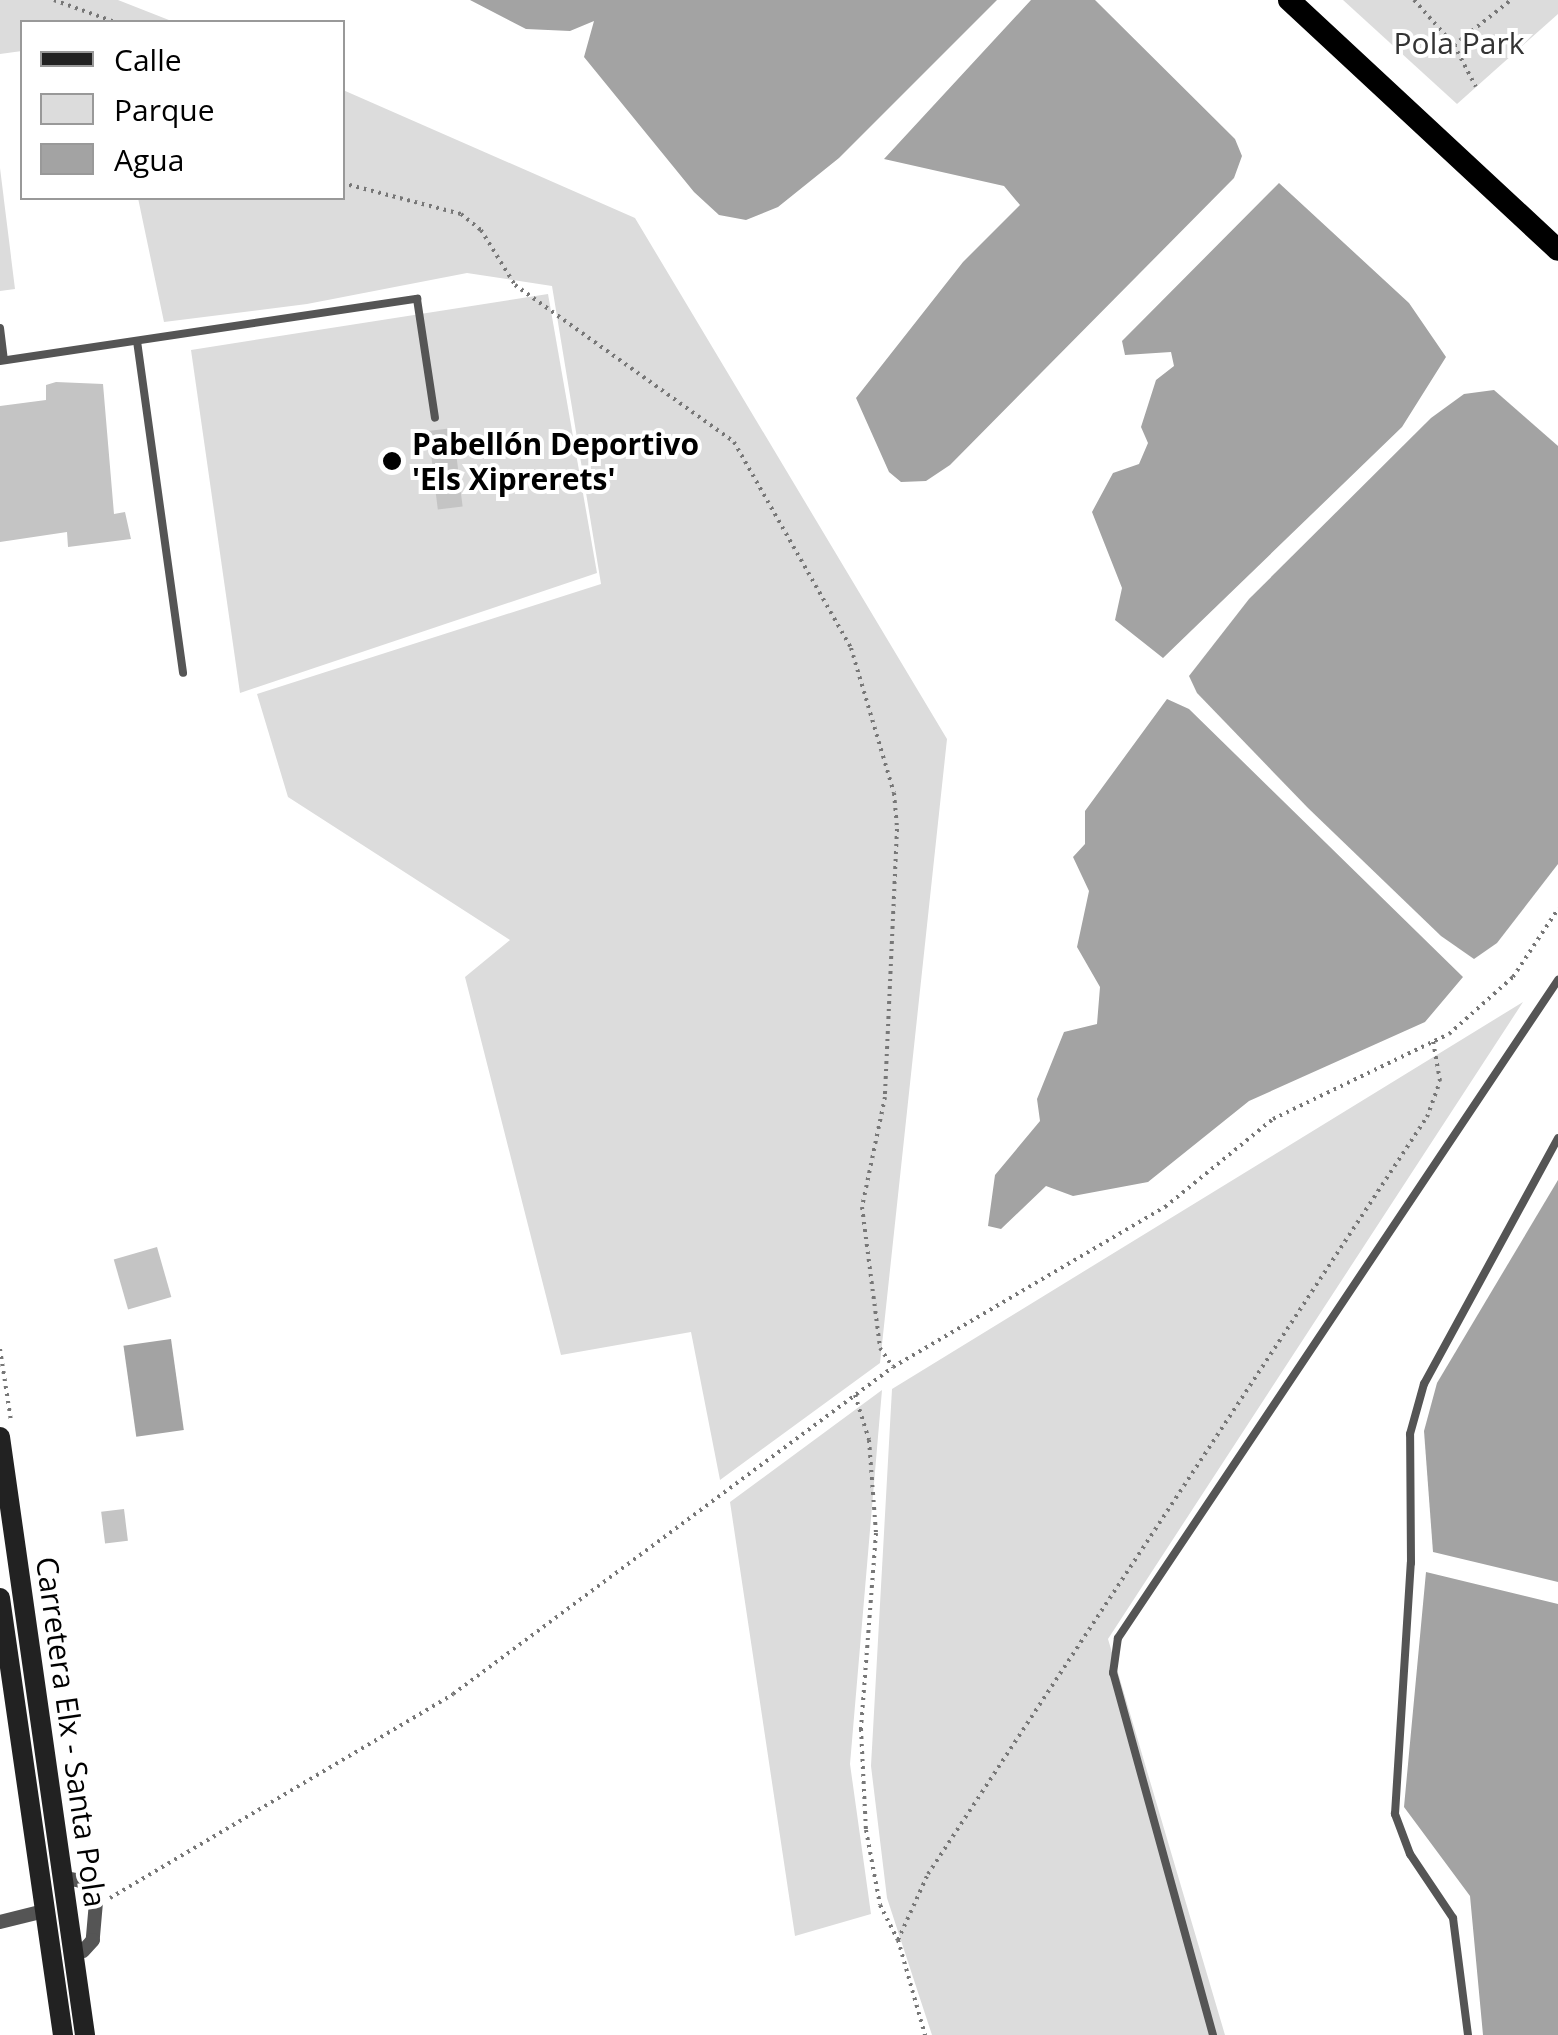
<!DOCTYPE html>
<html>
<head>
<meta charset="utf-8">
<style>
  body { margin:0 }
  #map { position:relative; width:1558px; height:2035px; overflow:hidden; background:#fff; font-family:"Open Sans",sans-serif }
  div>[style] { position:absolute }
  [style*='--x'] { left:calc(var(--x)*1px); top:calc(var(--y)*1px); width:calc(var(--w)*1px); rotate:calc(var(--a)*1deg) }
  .green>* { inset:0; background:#dcdcdc }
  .water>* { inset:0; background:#a3a3a3; transform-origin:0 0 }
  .building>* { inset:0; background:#c4c4c4; transform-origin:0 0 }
  .path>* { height:4px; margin-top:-2px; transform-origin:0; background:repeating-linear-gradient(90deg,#777 0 2.5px,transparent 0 7.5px) }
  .service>* { height:8px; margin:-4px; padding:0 4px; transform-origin:4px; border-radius:4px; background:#555 }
  .minor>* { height:14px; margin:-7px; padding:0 7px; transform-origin:7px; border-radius:7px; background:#555 }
  .secondary>* { height:20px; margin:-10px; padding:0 10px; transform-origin:10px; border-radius:10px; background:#222 }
  .trunk>* { height:22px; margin:-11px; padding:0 11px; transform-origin:11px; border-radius:11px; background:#000 }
  .dots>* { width:28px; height:28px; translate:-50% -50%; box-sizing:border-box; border:5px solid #fff; border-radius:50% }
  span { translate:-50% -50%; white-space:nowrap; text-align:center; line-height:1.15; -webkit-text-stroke:8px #fff; paint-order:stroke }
  .park-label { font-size:30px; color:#333 }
  .poi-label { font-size:30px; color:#000; font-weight:700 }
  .left { translate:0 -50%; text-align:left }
  .street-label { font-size:30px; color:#000 }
  .legend { position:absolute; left:20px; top:20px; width:325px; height:180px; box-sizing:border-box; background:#fff; border:2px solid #999; margin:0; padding:12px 18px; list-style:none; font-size:30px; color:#000 }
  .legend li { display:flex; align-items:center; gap:20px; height:50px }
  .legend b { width:50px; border:2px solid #999 }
</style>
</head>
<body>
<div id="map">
  <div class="green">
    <div style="clip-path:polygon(0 0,118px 0,174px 22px,22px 22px,22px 51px,0 54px)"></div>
    <div style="clip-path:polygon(1343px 0,1558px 0,1558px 14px,1457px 104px)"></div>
    <div style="clip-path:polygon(343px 90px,635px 218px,947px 739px,880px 1363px,720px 1480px,691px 1332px,561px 1355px,465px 977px,510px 940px,288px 797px,257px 694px,601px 584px,552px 286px,467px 273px,307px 304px,164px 322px,138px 198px,342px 198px)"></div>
    <div style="clip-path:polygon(0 168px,15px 289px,0 291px)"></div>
    <div style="clip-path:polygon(548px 294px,597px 573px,240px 693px,191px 350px)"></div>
    <div style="clip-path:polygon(1523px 1002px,1108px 1639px,1225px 2035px,932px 2035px,887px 1898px,871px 1766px,892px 1389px)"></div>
    <div style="clip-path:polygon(882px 1390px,850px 1764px,871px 1914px,795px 1936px,730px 1502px)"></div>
  </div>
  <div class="water">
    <div style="clip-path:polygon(470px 0,997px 0,839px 158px,778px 207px,746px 220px,719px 215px,694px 192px,584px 57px,594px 21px,570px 31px,526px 29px)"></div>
    <div style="clip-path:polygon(1031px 0,1095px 0,1235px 139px,1242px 156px,1234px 178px,950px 465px,926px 481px,901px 482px,889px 472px,856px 398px,963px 262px,1020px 205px,1004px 186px,884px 159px)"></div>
    <div style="clip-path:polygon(1279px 183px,1409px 303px,1446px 357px,1402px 427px,1163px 658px,1115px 620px,1122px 588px,1092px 512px,1113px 473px,1139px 464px,1148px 443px,1141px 427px,1156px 380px,1174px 366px,1171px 352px,1125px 355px,1122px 341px)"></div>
    <div style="clip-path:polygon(1494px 390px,1558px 446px,1558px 864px,1497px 943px,1474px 959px,1441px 936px,1308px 808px,1197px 693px,1189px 676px,1249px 599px,1431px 418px,1464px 394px)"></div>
    <div style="clip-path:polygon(1167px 699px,1189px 709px,1463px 977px,1425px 1022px,1249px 1101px,1148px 1182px,1073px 1196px,1046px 1186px,1001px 1229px,988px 1226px,995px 1175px,1040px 1121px,1037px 1099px,1064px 1032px,1097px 1024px,1100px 987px,1077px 947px,1089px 891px,1073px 857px,1085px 844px,1085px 811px)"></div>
    <div style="clip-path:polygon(1558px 1180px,1558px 1582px,1433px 1552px,1424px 1431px,1437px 1383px)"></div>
    <div style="left:171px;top:1339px;width:92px;height:48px;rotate:82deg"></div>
    <div style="clip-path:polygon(1426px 1572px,1558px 1604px,1558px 2035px,1483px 2035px,1470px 1896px,1404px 1807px)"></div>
  </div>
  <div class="building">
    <div style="clip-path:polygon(56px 382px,103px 384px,114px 514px,125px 512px,131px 539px,68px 547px,67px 532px,0 542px,0 406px,46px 400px,46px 385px)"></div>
    <div style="left:453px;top:428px;width:79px;height:25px;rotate:83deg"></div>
    <div style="left:157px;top:1247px;width:52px;height:45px;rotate:74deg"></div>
    <div style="left:124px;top:1509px;width:32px;height:23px;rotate:83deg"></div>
  </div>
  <div class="path">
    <div style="--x:54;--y:0;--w:65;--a:19.8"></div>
    <div style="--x:1414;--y:0;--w:60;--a:48.4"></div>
    <div style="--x:1454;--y:45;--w:47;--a:62.4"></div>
    <div style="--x:1454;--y:45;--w:73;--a:-38.3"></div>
    <div style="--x:342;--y:183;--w:123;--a:14.6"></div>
    <div style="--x:461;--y:214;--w:26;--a:39"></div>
    <div style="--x:481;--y:230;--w:65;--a:58.3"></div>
    <div style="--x:515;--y:285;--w:269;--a:35.6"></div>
    <div style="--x:734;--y:442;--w:237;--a:60.4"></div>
    <div style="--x:851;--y:648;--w:151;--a:73.5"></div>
    <div style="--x:894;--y:793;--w:36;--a:85"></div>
    <div style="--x:897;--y:829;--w:268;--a:92.6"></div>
    <div style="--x:885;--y:1097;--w:112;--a:101.8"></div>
    <div style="--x:862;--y:1207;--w:142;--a:82.7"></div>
    <div style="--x:880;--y:1348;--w:23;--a:56"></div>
    <div style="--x:0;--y:1349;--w:73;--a:81.3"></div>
    <div style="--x:855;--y:1395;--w:47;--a:72.7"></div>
    <div style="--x:869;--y:1440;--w:93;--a:85.7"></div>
    <div style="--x:876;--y:1533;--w:197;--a:94.4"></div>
    <div style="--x:861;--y:1729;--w:101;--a:87.2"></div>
    <div style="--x:866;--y:1830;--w:76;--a:79.4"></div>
    <div style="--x:880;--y:1905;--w:39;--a:63"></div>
    <div style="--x:898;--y:1940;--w:99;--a:74.1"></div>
    <div style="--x:110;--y:1898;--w:399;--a:-30.7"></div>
    <div style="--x:453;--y:1694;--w:548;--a:-36.62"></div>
    <div style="--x:893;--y:1367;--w:316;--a:-30.5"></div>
    <div style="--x:1165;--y:1207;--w:139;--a:-39.2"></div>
    <div style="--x:1273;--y:1119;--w:195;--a:-25.8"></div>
    <div style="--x:1449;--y:1034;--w:86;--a:-41.7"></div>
    <div style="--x:1513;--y:977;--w:82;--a:-56.5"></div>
    <div style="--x:898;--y:1940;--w:72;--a:-65.6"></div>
    <div style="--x:928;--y:1874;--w:907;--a:-56.61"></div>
    <div style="--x:1427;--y:1117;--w:38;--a:-70"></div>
    <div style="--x:1440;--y:1081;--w:41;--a:-99.9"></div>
  </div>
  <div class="service">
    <div style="--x:0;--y:328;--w:32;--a:83"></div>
    <div style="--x:137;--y:341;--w:335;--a:82.1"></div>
    <div style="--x:0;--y:361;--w:422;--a:-8.5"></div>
    <div style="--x:417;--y:299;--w:120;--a:81.4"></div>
    <div style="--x:1213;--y:2035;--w:376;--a:-105.4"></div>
    <div style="--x:1113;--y:1673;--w:35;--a:-82"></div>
    <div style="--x:1118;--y:1638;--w:792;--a:-56.23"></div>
    <div style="--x:1468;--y:2035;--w:118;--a:-97.3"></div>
    <div style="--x:1453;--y:1918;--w:77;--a:-123.9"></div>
    <div style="--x:1410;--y:1854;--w:43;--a:-110.6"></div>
    <div style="--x:1395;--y:1814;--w:252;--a:-86.4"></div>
    <div style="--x:1411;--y:1563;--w:129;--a:-90.4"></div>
    <div style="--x:1410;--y:1434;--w:52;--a:-74.4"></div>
    <div style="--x:1424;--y:1384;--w:280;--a:-61.4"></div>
  </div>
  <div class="minor">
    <div style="--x:61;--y:1877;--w:21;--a:11"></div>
    <div style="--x:82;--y:1881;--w:25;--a:56"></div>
    <div style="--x:96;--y:1902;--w:38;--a:95"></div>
    <div style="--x:93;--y:1940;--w:15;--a:132"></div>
    <div style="--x:0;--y:1922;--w:45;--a:-14"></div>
  </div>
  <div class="secondary">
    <div style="--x:0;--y:1437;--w:604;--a:81.91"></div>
    <div style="--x:0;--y:1598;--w:442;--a:81.8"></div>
  </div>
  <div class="trunk">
    <div style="--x:1289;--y:0;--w:367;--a:42.9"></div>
  </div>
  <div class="dots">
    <div style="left:392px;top:461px;background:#000"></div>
  </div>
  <div class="park-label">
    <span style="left:1459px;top:43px">Pola Park</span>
  </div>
  <div class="poi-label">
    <span class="left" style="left:412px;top:461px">Pabellón Deportivo<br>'Els Xiprerets'</span>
  </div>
  <div class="street-label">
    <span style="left:71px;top:1732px;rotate:82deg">Carretera Elx - Santa Pola</span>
  </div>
  <ul class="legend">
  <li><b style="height:12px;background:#222"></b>Calle</li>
  <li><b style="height:28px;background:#dcdcdc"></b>Parque</li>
  <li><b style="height:28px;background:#a3a3a3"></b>Agua</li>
  </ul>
</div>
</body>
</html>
